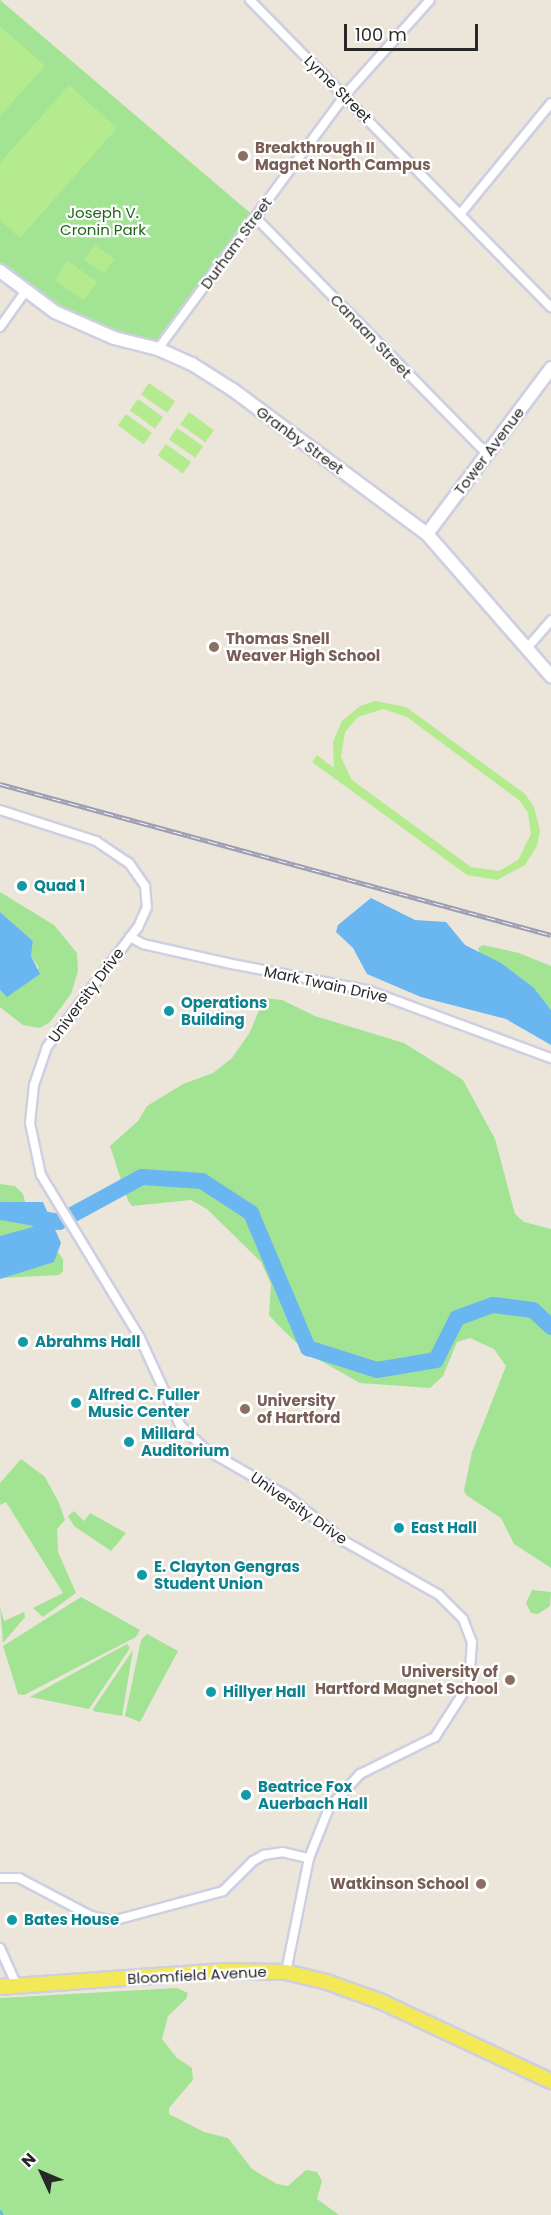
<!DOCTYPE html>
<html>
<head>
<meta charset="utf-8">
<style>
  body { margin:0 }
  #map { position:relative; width:551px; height:2215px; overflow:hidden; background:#ebe6d9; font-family:Poppins,sans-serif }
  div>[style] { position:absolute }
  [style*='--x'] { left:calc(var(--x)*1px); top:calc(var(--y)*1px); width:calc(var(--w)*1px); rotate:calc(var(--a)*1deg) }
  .green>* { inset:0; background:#a2e494 }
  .pitch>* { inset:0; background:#b5eb8f; transform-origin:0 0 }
  .water>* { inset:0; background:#69b6f1 }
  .stream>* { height:3px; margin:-1.5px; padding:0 1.5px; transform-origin:1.5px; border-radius:1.5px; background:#69b6f1 }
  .river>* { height:16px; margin:-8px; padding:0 8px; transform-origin:8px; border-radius:8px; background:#69b6f1 }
  .roads { filter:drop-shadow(2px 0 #cfcfe2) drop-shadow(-2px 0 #cfcfe2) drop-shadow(0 2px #cfcfe2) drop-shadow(0 -2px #cfcfe2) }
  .minor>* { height:8px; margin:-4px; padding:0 4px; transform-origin:4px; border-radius:4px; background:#fff }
  .secondary>* { height:12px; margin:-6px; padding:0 6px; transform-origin:6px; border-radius:6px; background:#fff }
  .primary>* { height:14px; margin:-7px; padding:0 7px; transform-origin:7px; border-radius:7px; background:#f3e956 }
  .rail>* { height:5px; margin-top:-2.5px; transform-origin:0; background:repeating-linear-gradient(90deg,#fff 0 9px,#9d9cb3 0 18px); box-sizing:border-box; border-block:2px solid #9d9cb3 }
  .dots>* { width:16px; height:16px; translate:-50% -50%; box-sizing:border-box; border:3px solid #fff; border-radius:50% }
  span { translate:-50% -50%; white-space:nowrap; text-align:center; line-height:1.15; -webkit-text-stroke:4.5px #fff; paint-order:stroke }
  .street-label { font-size:15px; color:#282828 }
  .education-label { font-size:15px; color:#785e54; font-weight:700 }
  .left { translate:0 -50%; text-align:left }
  .right { translate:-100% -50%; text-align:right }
  .park-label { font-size:15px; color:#1b6618 }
  .culture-label { font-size:15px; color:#0d838f; font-weight:700 }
  .north { position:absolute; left:12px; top:2143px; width:60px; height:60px; -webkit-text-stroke:4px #fff; paint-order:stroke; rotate:314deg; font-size:16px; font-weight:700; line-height:24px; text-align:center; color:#282828 }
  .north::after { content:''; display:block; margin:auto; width:21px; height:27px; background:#282828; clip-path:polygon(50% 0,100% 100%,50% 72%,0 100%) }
  .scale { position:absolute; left:344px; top:24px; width:134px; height:27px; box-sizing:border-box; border:3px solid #282828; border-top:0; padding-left:8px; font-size:18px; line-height:21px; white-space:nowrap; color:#282828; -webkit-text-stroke:4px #fff; paint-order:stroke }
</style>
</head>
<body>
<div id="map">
  <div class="green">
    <div style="clip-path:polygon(0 0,255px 217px,158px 349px,84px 326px,0 271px)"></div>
    <div style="clip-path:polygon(0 892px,54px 925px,77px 953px,78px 971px,71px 994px,50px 1022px,40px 1028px,23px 1025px,0 1007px,0 990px,2px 993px,39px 968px,31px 956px,33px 941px,0 912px)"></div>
    <div style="clip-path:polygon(483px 945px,519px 953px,551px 966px,551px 1010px,534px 988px,480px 953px,478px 948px)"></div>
    <div style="clip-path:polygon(264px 998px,282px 1000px,315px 1016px,404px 1043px,463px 1080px,495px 1139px,515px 1214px,524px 1222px,551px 1229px,551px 1568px,514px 1544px,501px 1518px,466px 1495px,464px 1490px,472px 1452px,506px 1366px,494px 1349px,470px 1338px,457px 1342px,443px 1376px,430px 1388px,360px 1383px,307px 1353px,277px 1324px,269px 1315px,271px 1284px,261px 1262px,207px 1209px,191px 1200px,132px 1206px,128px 1201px,110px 1146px,138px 1121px,147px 1106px,183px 1084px,213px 1073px,232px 1058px,250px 1032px)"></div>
    <div style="clip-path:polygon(0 1184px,15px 1186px,23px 1194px,28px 1212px,63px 1259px,63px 1271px,59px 1275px,0 1278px)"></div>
    <div style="clip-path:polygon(21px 1459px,45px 1477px,59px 1503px,65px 1520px,57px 1529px,58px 1552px,76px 1593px,43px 1617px,33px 1608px,63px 1593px,6px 1502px,0 1505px,0 1483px)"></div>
    <div style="clip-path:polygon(74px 1511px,84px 1521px,90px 1513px,126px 1533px,111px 1551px,74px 1526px,68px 1516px)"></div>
    <div style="clip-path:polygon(532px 1590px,551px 1592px,550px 1606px,538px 1614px,531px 1613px,526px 1603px)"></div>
    <div style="clip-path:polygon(81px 1597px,140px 1630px,136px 1637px,24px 1695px,18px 1694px,3px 1646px)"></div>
    <div style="clip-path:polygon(0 1607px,4px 1621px,24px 1612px,25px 1617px,3px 1643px)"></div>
    <div style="clip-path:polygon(147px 1634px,178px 1651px,140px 1722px,125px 1716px,141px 1640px)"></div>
    <div style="clip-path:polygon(127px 1644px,130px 1648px,89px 1709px,30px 1697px)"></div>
    <div style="clip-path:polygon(133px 1650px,122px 1716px,93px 1711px,93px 1709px)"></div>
    <div style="clip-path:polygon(177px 1988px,188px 1993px,186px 1999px,168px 2016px,162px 2039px,177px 2058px,192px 2068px,193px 2080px,169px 2108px,169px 2114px,204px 2132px,228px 2138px,252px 2169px,277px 2184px,288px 2186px,306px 2170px,317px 2172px,322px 2181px,317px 2199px,339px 2215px,0 2215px,0 1998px)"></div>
  </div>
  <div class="pitch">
    <div style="clip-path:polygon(0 26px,45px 66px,0 116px)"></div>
    <div style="clip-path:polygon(69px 85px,117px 128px,20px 238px,0 220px,0 163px)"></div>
    <div style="left:95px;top:245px;width:24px;height:18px;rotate:36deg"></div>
    <div style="left:68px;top:261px;width:36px;height:23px;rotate:36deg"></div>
    <div style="left:149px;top:383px;width:32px;height:14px;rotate:35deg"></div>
    <div style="left:138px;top:399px;width:31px;height:14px;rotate:36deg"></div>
    <div style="left:189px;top:412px;width:31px;height:15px;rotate:36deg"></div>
    <div style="left:126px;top:414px;width:32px;height:14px;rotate:36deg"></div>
    <div style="left:177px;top:428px;width:32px;height:14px;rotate:35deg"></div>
    <div style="left:166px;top:444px;width:31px;height:14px;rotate:36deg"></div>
    <div style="clip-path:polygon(evenodd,375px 701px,406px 707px,525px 794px,534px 807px,540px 830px,537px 846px,525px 865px,497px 880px,467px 875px,312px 762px,317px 755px,334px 768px,333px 742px,342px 721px,360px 706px,375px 701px,383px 709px,407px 717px,520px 801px,528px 813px,531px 834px,518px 860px,499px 871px,471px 867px,352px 780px,341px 757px,345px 732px,358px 717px,383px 709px)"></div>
  </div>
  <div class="water">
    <div style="clip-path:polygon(371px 898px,415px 920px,446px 922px,465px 945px,501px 963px,534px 988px,551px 1010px,551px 1045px,506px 1019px,421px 997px,367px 974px,353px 948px,336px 932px,338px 925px)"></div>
    <div style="clip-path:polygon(0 912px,33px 941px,31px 956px,40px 974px,7px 997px,0 990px)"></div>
    <div style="clip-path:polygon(0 1202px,43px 1202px,61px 1243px,54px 1262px,0 1279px,0 1236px,33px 1227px,29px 1216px,0 1218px)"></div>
  </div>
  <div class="stream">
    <div style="--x:0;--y:2211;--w:4;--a:63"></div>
  </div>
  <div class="river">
    <div style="--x:0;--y:1212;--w:60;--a:9.6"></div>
    <div style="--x:59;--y:1222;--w:94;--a:-28.5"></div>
    <div style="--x:142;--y:1177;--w:60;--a:3.8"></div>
    <div style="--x:202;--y:1181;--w:59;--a:33.1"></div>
    <div style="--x:251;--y:1213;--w:147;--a:67.1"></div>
    <div style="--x:308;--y:1348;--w:72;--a:17.7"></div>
    <div style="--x:377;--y:1370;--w:60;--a:-9.6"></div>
    <div style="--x:436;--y:1360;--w:47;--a:-63.4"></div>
    <div style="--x:457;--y:1318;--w:38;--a:-20"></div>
    <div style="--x:493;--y:1305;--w:40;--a:7.1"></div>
    <div style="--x:533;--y:1310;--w:25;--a:43"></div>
  </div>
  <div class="roads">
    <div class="minor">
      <div style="--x:250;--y:0;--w:430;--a:45.6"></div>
      <div style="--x:461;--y:213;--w:142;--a:-50.7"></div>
      <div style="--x:255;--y:217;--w:332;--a:45.6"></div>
      <div style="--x:0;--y:327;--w:43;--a:-54.5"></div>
      <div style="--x:158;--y:349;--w:315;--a:-53.6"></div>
      <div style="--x:345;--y:95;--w:127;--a:-48.2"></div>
      <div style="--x:527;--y:648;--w:37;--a:-49"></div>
      <div style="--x:0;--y:810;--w:101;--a:17.9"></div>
      <div style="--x:96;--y:841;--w:40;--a:34"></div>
      <div style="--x:129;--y:863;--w:28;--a:55"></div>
      <div style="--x:145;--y:886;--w:21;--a:85"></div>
      <div style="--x:147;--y:907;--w:22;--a:114"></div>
      <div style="--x:138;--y:927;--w:151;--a:127.2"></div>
      <div style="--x:47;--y:1047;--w:40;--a:108.9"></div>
      <div style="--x:34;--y:1085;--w:38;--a:96"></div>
      <div style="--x:30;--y:1123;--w:53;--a:78.1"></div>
      <div style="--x:41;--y:1175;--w:191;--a:58.7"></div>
      <div style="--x:140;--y:1338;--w:96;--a:65.3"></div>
      <div style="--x:180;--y:1425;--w:35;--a:44"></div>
      <div style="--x:205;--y:1449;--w:95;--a:29.8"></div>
      <div style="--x:287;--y:1496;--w:73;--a:38.3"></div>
      <div style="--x:344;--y:1541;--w:109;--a:29.6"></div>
      <div style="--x:439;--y:1595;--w:34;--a:45"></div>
      <div style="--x:463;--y:1619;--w:25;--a:69"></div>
      <div style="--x:472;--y:1642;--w:42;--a:94.1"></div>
      <div style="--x:469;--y:1684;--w:63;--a:122.7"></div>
      <div style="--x:435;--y:1737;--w:84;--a:153.7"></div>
      <div style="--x:360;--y:1774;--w:46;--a:132.4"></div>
      <div style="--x:329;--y:1808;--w:54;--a:111.8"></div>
      <div style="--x:309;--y:1858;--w:116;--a:101.4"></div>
      <div style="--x:130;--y:937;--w:15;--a:28"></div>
      <div style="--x:143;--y:944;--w:91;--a:12.7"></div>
      <div style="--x:232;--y:964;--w:137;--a:10.9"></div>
      <div style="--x:367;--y:990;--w:196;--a:20.3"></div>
      <div style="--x:0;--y:1878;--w:19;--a:0"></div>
      <div style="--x:19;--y:1878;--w:81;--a:27.8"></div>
      <div style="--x:91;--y:1916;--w:22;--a:13"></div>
      <div style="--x:112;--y:1921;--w:115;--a:-15.1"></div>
      <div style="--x:223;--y:1891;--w:42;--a:-45"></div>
      <div style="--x:253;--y:1861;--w:13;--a:-29"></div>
      <div style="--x:264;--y:1855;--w:18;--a:-9"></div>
      <div style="--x:282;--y:1852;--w:28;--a:13"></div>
      <div style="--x:0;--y:1948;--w:42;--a:65.9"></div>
    </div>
    <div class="secondary">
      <div style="--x:0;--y:271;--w:69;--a:36.7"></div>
      <div style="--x:55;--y:312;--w:64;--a:23.8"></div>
      <div style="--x:114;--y:338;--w:45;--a:14"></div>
      <div style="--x:158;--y:349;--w:37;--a:24"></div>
      <div style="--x:192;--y:364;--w:49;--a:32.4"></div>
      <div style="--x:233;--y:390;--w:242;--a:36.6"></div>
      <div style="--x:427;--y:534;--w:189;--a:48.9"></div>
      <div style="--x:427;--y:534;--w:207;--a:-53.2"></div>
    </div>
    <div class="primary">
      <div style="--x:0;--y:1987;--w:222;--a:-4.1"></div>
      <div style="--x:221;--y:1971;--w:65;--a:0.9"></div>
      <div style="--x:286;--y:1972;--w:42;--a:13.7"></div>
      <div style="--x:327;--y:1982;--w:59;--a:20"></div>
      <div style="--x:382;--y:2002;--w:187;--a:25.1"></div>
    </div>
  </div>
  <div class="rail">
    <div style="--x:0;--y:784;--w:571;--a:15.33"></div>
  </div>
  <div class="dots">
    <div style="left:243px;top:156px;background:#8d6e63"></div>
    <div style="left:214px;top:647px;background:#8d6e63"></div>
    <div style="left:22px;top:886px;background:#0f9aa8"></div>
    <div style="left:169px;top:1011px;background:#0f9aa8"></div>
    <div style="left:23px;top:1342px;background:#0f9aa8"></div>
    <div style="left:76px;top:1403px;background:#0f9aa8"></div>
    <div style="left:245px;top:1409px;background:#8d6e63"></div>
    <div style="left:129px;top:1442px;background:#0f9aa8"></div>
    <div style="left:399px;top:1528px;background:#0f9aa8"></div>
    <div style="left:142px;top:1575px;background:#0f9aa8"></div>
    <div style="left:510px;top:1680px;background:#8d6e63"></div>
    <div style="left:211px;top:1692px;background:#0f9aa8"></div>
    <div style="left:246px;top:1795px;background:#0f9aa8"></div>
    <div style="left:481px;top:1884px;background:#8d6e63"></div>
    <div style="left:12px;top:1920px;background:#0f9aa8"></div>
  </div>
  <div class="street-label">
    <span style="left:338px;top:89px;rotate:45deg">Lyme Street</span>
    <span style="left:236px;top:243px;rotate:-54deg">Durham Street</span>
    <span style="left:371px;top:336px;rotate:46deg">Canaan Street</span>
    <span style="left:300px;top:440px;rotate:36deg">Granby Street</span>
    <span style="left:489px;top:451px;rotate:-53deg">Tower Avenue</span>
    <span style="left:326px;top:984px;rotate:12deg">Mark Twain Drive</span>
    <span style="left:86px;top:995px;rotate:-53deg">University Drive</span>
    <span style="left:299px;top:1508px;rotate:35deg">University Drive</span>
    <span style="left:197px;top:1975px;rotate:-3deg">Bloomfield Avenue</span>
  </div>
  <div class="education-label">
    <span class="left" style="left:255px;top:156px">Breakthrough II<br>Magnet North Campus</span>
    <span class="left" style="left:226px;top:647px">Thomas Snell<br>Weaver High School</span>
    <span class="left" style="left:257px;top:1409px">University<br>of Hartford</span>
    <span class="right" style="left:498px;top:1680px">University of<br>Hartford Magnet School</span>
    <span class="right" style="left:469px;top:1884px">Watkinson School</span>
  </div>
  <div class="park-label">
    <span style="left:103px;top:221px">Joseph V.<br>Cronin Park</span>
  </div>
  <div class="culture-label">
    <span class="left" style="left:34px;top:886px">Quad 1</span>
    <span class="left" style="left:181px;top:1011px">Operations<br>Building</span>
    <span class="left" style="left:35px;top:1342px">Abrahms Hall</span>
    <span class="left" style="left:88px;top:1403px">Alfred C. Fuller<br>Music Center</span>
    <span class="left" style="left:141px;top:1442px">Millard<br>Auditorium</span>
    <span class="left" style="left:411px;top:1528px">East Hall</span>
    <span class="left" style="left:154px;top:1575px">E. Clayton Gengras<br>Student Union</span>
    <span class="left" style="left:223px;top:1692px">Hillyer Hall</span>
    <span class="left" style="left:258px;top:1795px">Beatrice Fox<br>Auerbach Hall</span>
    <span class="left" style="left:24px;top:1920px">Bates House</span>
  </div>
  <div class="north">N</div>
  <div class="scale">100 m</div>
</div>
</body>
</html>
